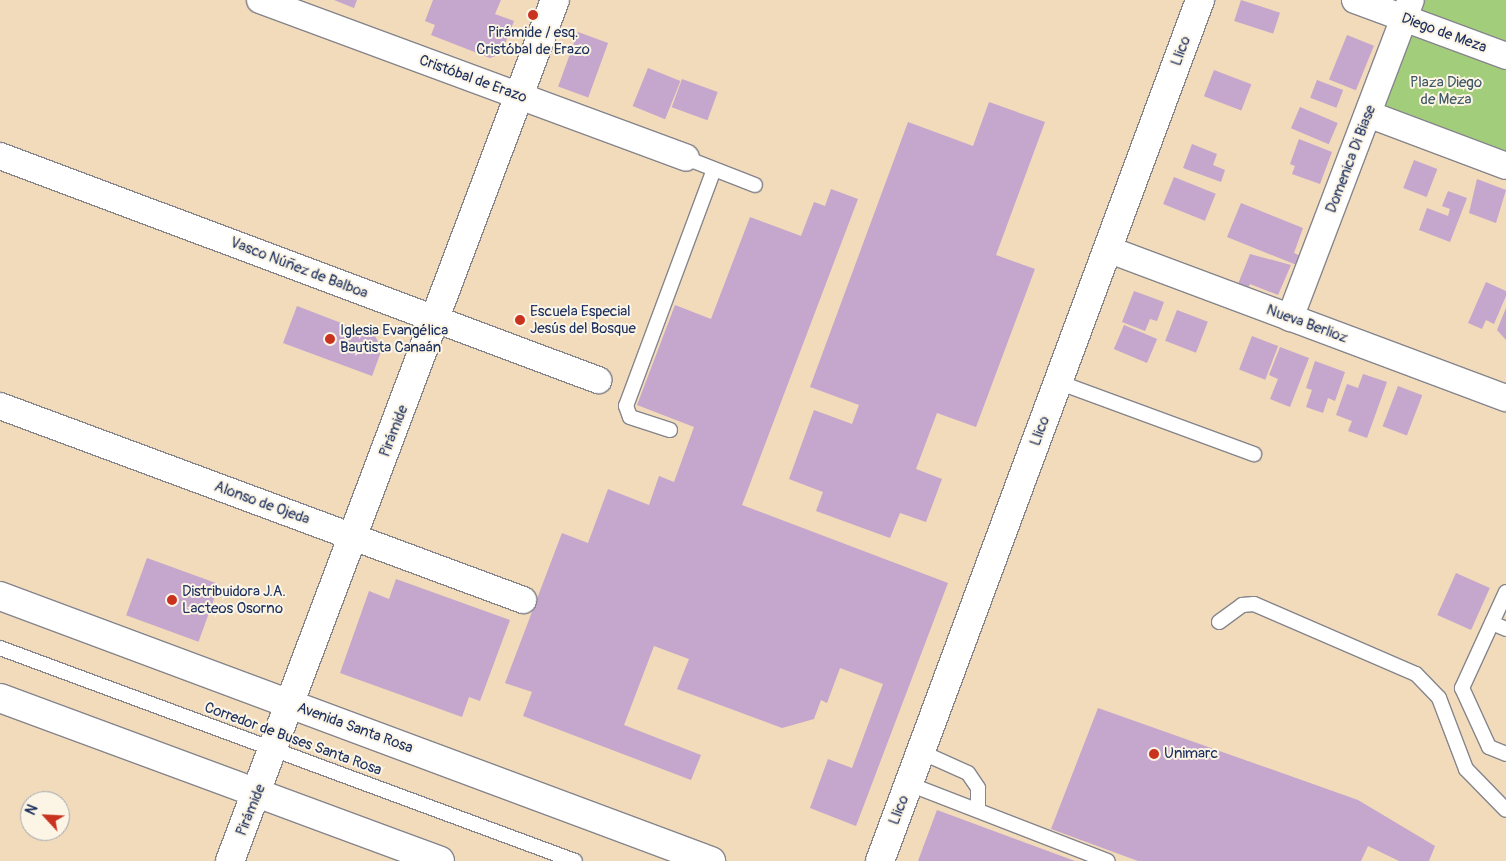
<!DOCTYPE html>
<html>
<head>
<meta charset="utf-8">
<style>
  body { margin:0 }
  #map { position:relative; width:1506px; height:861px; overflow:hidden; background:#f1dbbb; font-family:Pangolin,sans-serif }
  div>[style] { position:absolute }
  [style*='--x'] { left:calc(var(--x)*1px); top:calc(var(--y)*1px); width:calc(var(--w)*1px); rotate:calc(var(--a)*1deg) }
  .green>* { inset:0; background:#a2ce7b }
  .building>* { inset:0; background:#c5a6cc; transform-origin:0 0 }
  .roads { filter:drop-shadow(1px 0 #86858c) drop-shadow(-1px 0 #86858c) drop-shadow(0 1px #86858c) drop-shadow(0 -1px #86858c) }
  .lane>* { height:14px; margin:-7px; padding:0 7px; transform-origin:7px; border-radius:7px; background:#fff }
  .street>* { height:26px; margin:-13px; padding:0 13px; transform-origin:13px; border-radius:13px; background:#fff }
  .secondary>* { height:28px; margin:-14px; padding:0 14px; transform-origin:14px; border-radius:14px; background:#fff }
  .primary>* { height:28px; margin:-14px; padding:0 14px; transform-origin:14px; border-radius:14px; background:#fff }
  .dots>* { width:14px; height:14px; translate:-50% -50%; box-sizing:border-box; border:2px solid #fcf5e5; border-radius:50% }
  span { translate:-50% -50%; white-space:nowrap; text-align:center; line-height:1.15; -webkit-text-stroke:4px #fcf5e5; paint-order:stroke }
  .poi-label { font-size:15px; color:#1b2f5e }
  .left { translate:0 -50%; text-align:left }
  .street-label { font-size:15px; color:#1b2f5e }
  .park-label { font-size:15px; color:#3d5765 }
  .north { position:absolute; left:20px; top:791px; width:50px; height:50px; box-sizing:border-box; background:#fcf5e5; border:1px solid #a2a6af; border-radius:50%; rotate:295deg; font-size:14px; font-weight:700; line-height:20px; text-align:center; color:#1b2f5e }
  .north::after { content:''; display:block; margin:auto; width:18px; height:22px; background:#c8321e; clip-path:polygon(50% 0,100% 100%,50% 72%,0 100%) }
</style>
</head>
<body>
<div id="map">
  <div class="green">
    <div style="clip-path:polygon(1416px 0,1506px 0,1506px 180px,1367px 127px)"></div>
  </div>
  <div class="building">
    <div style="clip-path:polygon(334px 0,357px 0,354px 8px)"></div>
    <div style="clip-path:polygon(433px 0,501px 0,495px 14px,514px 21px,501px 54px,490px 58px,431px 35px,435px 25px,425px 21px)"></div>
    <div style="left:1241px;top:0;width:41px;height:22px;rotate:18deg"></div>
    <div style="left:578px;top:32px;width:32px;height:58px;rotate:20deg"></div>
    <div style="left:1347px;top:35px;width:29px;height:48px;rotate:22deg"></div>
    <div style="left:648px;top:68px;width:35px;height:41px;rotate:22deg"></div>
    <div style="left:1214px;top:70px;width:40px;height:28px;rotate:21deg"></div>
    <div style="left:682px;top:79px;width:38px;height:30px;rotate:20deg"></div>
    <div style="left:1317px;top:80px;width:28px;height:19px;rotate:21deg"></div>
    <div style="clip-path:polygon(989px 102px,1045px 122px,996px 255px,1035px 269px,976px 427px,937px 413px,916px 469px,942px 479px,926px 522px,900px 513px,890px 538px,816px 511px,823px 492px,789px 479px,814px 410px,852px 424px,859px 405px,810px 387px,908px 122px,973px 146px)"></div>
    <div style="left:1300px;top:107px;width:41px;height:23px;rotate:23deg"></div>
    <div style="clip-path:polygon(1299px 139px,1332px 152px,1320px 184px,1292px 174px,1295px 166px,1290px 164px)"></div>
    <div style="clip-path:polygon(1192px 144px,1217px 154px,1213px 165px,1225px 170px,1221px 182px,1183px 168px)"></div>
    <div style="left:1414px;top:160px;width:25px;height:30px;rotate:21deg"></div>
    <div style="left:1174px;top:177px;width:45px;height:29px;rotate:22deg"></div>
    <div style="clip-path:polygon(1477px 179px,1506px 190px,1496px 223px,1469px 213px)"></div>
    <div style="clip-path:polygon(831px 189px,858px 199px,742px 505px,948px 583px,856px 826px,810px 808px,828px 759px,852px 768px,883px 684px,840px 668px,827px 703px,821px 700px,814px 719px,782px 728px,677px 689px,689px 659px,654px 646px,624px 725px,701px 755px,691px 780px,523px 716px,532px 692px,505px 683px,562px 533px,588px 543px,608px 489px,649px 505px,659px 476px,674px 482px,694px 427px,637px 405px,675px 305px,711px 319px,750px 217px,801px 236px,814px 202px,825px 206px)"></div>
    <div style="clip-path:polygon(1448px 191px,1467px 198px,1450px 242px,1419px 230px,1427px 208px,1448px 216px,1450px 209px,1442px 206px)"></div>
    <div style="clip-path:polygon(1241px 203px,1303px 228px,1294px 253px,1303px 257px,1299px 266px,1227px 237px)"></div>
    <div style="clip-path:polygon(1250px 254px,1291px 265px,1278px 295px,1250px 284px,1246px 293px,1236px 289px)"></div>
    <div style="clip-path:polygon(1486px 282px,1506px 291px,1506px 296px,1494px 324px,1486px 320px,1482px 329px,1468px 323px)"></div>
    <div style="clip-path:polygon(1134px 291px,1164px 302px,1157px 321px,1150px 319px,1145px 331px,1122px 322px)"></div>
    <div style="clip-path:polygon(297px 306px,375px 336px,382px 349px,372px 376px,283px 343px)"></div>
    <div style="clip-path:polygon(1506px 308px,1506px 340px,1497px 330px)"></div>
    <div style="left:1177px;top:310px;width:33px;height:33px;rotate:21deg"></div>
    <div style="left:1124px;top:325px;width:36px;height:26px;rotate:23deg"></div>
    <div style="left:1252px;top:336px;width:28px;height:36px;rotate:21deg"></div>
    <div style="clip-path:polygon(1280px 347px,1309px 358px,1290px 407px,1270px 399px,1278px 379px,1269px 375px)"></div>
    <div style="clip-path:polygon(1315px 361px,1345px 372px,1335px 401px,1328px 398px,1323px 413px,1306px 407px,1312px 390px,1306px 388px)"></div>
    <div style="clip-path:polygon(1363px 374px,1387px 382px,1367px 438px,1348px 431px,1352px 421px,1336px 415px,1347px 384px,1358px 388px)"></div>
    <div style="left:1398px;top:386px;width:26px;height:43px;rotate:21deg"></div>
    <div style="left:147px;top:558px;width:77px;height:61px;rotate:20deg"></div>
    <div style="left:1456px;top:573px;width:37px;height:46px;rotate:24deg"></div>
    <div style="clip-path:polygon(396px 579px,510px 620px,480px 701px,469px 697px,462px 717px,340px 673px,369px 591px,389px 599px)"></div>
    <div style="clip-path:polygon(1098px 708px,1358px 800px,1435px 846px,1429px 861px,1399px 861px,1368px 846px,1361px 861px,1138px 861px,1051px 829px)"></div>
    <div style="clip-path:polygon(937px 810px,1075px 861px,918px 861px)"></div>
  </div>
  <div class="roads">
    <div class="lane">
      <div style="--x:686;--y:158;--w:74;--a:21.4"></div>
      <div style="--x:1058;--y:382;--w:209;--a:20.2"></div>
      <div style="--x:670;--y:430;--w:42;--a:-162"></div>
      <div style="--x:630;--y:417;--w:12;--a:-110"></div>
      <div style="--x:626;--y:406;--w:252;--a:-69.6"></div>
      <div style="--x:1506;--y:592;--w:106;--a:114.6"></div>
      <div style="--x:1462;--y:688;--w:65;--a:65.4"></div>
      <div style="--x:1489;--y:747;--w:18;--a:22"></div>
      <div style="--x:1219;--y:622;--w:29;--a:-36"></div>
      <div style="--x:1242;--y:605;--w:12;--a:-5"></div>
      <div style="--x:1254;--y:604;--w:176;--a:23.4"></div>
      <div style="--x:1416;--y:674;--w:33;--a:46"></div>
      <div style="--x:1439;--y:698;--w:76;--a:69.2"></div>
      <div style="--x:1466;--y:769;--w:57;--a:45.7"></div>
      <div style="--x:1492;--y:623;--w:15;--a:23"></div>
      <div style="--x:0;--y:648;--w:613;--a:20.33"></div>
      <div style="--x:921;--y:752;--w:51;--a:24.1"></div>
      <div style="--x:968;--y:773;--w:18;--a:56"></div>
      <div style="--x:978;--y:788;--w:22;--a:90"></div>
      <div style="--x:909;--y:784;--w:213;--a:21.2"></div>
    </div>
    <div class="street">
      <div style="--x:260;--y:0;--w:454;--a:20.3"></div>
      <div style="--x:1355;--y:0;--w:161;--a:20.3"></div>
      <div style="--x:1368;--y:114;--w:147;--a:20.6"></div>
      <div style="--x:0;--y:156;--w:639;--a:20.54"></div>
      <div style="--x:1107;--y:249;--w:426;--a:20.5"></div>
      <div style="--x:1290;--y:318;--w:340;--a:-69.2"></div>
      <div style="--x:0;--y:406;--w:558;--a:20.35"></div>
    </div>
    <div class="secondary">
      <div style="--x:230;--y:861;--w:920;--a:-69.32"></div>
      <div style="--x:880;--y:861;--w:919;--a:-69.61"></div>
    </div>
    <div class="primary">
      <div style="--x:0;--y:596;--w:759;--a:20.44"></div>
      <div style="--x:0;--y:698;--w:469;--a:20.3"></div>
    </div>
  </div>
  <div class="dots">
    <div style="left:533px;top:15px;background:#c8321e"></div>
    <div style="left:520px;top:320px;background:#c8321e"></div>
    <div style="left:330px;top:339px;background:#c8321e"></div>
    <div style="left:172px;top:600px;background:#c8321e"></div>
    <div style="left:1154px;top:754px;background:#c8321e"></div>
  </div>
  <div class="poi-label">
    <span style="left:533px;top:41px">Pirámide / esq.<br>Cristóbal de Erazo</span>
    <span class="left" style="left:530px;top:320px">Escuela Especial<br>Jesús del Bosque</span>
    <span class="left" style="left:340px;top:339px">Iglesia Evangélica<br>Bautista Canaán</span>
    <span class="left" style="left:182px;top:600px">Distribuidora J.A.<br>Lacteos Osorno</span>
    <span class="left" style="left:1164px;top:754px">Unimarc</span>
  </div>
  <div class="street-label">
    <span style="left:1444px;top:33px;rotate:20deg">Diego de Meza</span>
    <span style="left:1181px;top:51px;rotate:-70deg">Llico</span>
    <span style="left:473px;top:79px;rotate:20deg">Cristóbal de Erazo</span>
    <span style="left:1351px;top:159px;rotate:-69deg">Domenica Di Biase</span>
    <span style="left:299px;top:268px;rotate:21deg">Vasco Núñez de Balboa</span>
    <span style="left:1307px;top:324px;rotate:20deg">Nueva Berlioz</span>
    <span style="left:394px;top:431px;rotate:-69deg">Pirámide</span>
    <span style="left:1040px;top:431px;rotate:-70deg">Llico</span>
    <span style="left:262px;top:503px;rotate:20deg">Alonso de Ojeda</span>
    <span style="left:355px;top:728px;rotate:20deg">Avenida Santa Rosa</span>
    <span style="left:293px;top:739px;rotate:20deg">Corredor de Buses Santa Rosa</span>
    <span style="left:251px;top:810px;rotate:-68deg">Pirámide</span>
    <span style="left:899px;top:810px;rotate:-69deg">Llico</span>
  </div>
  <div class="park-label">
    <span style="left:1446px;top:91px">Plaza Diego<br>de Meza</span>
  </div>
  <div class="north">N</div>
</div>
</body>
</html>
